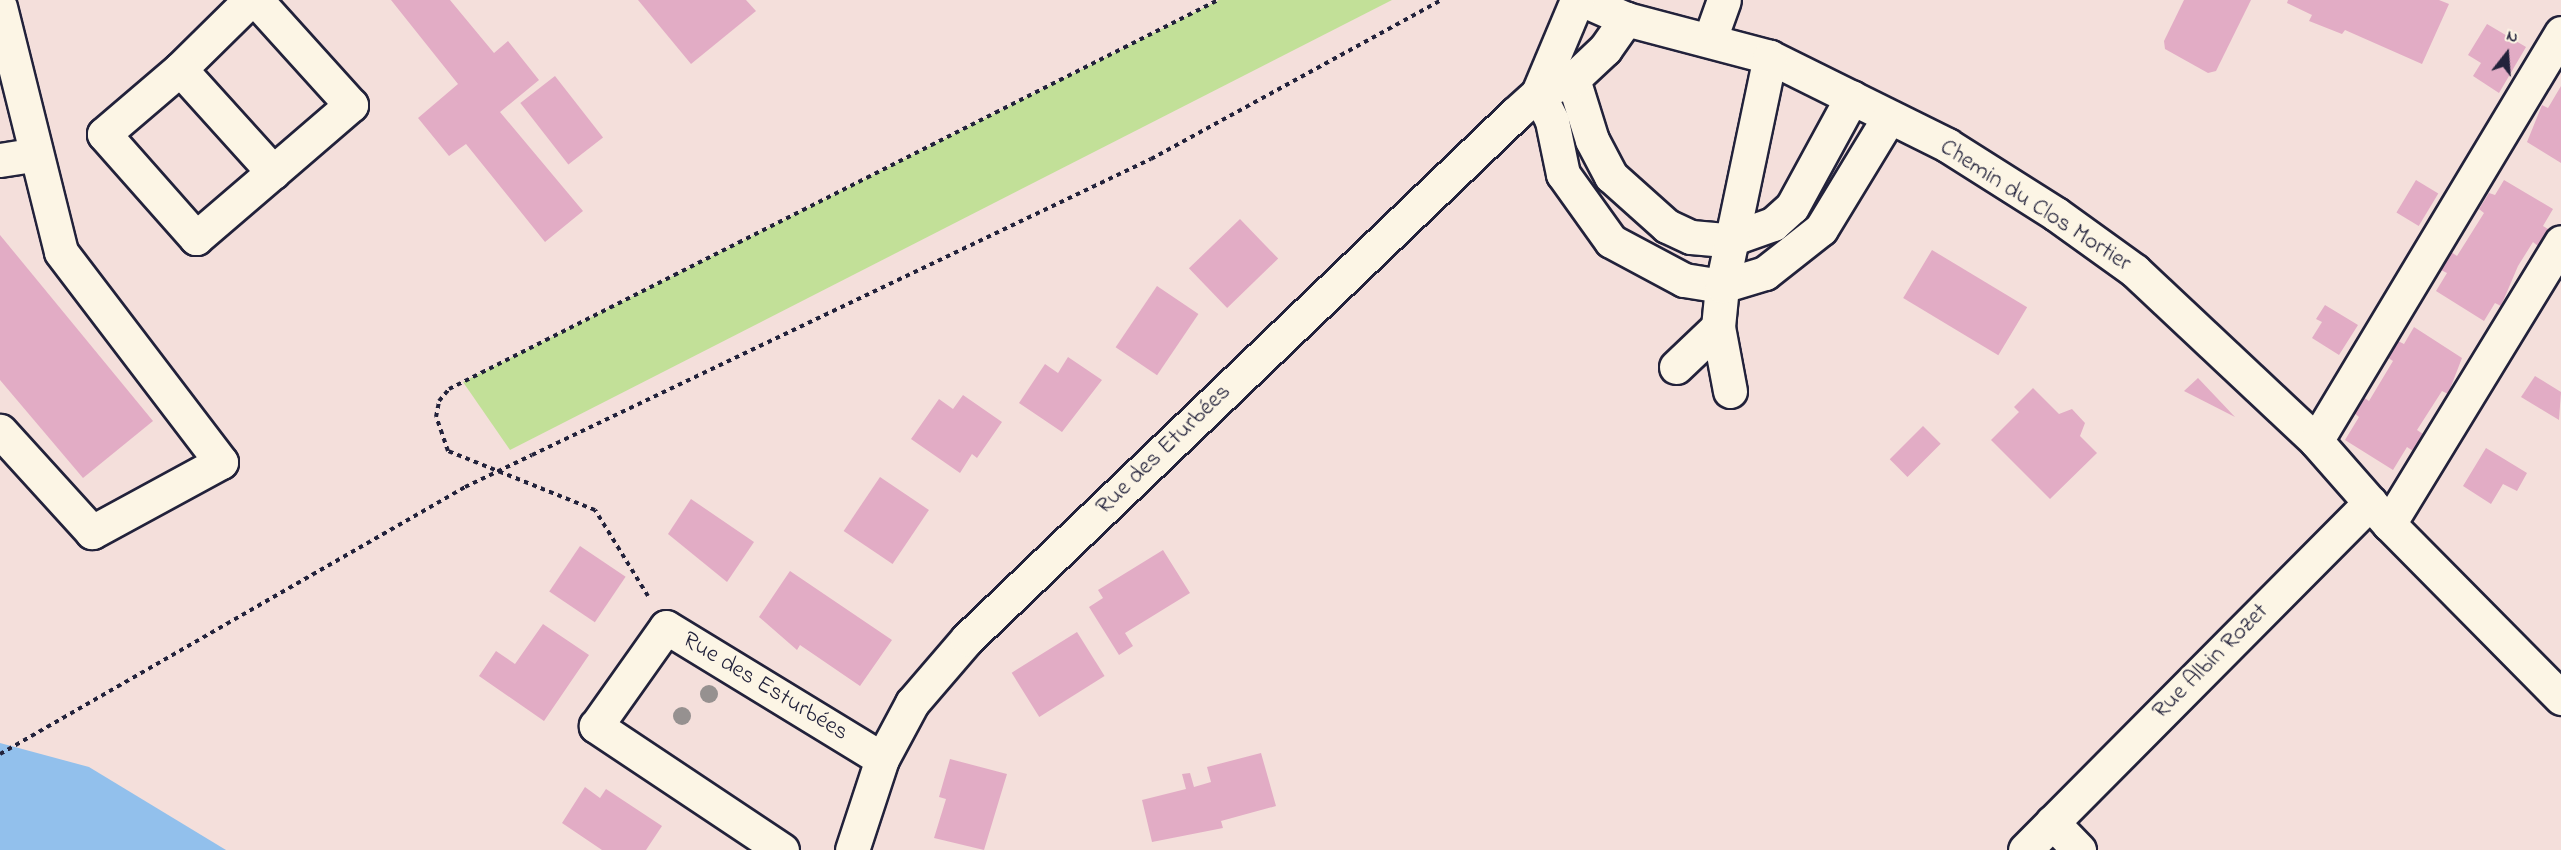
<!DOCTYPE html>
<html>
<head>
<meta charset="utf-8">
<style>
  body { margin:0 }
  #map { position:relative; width:2561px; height:850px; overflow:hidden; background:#f4dfdb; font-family:"Indie Flower",sans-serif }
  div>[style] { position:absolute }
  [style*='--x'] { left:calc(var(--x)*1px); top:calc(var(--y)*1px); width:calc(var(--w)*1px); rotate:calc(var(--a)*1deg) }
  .green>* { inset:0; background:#c2e098 }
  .water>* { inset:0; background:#92c0ec }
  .building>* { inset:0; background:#e2acc5; transform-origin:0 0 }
  .path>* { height:4px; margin-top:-2px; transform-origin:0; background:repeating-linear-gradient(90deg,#22223b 0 4.5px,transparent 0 9px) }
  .roads { filter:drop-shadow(2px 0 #22223b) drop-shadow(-2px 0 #22223b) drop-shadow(0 2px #22223b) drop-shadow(0 -2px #22223b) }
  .minor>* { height:33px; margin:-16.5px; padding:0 16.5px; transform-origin:16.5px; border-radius:16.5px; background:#fcf5e5 }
  .path-bridge>* { height:4px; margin-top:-2px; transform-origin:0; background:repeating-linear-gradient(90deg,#22223b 0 4.5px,transparent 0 9px) }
  .trees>* { width:18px; height:18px; margin:-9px; border-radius:50%; background:#969190 }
  span { translate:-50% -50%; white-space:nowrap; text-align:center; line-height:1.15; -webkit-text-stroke:5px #fcf5e5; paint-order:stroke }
  .street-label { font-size:24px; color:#22223b }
  .north { position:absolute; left:2477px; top:24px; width:60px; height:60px; -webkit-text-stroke:4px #fcf5e5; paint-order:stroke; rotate:17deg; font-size:16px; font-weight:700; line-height:24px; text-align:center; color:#22223b }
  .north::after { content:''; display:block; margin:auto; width:21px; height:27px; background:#22223b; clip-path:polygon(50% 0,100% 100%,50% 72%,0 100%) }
</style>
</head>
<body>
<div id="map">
  <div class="green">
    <div style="clip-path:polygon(1219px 0,1392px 0,510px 450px,463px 382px)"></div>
  </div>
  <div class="water">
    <div style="clip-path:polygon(0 743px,89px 767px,226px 850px,0 850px)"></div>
  </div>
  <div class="building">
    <div style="clip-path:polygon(391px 0,450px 0,494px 53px,508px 41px,539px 80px,500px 112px,583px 211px,545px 242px,466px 144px,449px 156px,418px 118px,458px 84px)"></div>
    <div style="clip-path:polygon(638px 0,746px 0,756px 11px,691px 64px)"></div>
    <div style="clip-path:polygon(2184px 0,2251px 0,2216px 71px,2208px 73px,2165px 49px,2164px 41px)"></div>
    <div style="clip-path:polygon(2288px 0,2439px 0,2449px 4px,2422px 64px,2345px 30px,2342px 34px,2309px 21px,2312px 15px,2287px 3px)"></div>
    <div style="clip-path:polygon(2487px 24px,2526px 47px,2499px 93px,2473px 76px,2481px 63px,2468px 55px)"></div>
    <div style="left:555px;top:76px;width:78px;height:44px;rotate:52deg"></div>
    <div style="clip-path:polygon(2561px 86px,2561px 163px,2527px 142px,2542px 105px,2548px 108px)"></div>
    <div style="left:2416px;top:180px;width:26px;height:38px;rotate:31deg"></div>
    <div style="clip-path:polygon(2504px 180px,2553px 209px,2543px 226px,2548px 229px,2538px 246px,2533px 242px,2518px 266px,2501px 306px,2495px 303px,2484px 321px,2436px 291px,2447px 273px,2441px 270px,2451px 252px,2457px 256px,2484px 213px,2479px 209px,2489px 193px,2495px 195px)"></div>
    <div style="left:1240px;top:219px;width:55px;height:71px;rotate:46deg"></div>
    <div style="clip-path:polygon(0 235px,153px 421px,83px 478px,0 380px)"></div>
    <div style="left:1932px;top:250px;width:111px;height:56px;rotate:31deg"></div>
    <div style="left:1157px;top:286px;width:50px;height:74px;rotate:34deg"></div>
    <div style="clip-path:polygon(2325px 305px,2358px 325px,2339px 355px,2312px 338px,2322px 322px,2316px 319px)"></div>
    <div style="clip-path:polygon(2414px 327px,2462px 358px,2448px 394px,2442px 391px,2417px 430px,2423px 434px,2413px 451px,2407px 447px,2393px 470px,2345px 440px,2359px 417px,2353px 412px,2363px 397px,2369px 401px,2393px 361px,2387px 357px,2398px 341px,2404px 344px)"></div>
    <div style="clip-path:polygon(1068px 357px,1102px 380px,1062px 432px,1019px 403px,1045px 364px,1058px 373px)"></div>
    <div style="clip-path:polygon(2535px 376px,2561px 392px,2559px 420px,2521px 397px)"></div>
    <div style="clip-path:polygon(2198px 378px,2235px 417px,2184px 391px)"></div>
    <div style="clip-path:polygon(2033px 388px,2059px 414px,2072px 409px,2085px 423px,2080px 436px,2097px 453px,2050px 499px,1991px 440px,2019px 412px,2014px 407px)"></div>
    <div style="clip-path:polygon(963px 395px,1002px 422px,977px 458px,972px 454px,960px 473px,911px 439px,939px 399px,953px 409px)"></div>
    <div style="left:1923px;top:426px;width:25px;height:47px;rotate:45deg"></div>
    <div style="clip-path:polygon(2486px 448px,2527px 473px,2517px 491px,2503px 484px,2491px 504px,2463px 486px)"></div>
    <div style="left:880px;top:477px;width:59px;height:65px;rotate:34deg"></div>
    <div style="clip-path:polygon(691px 499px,754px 542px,727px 582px,668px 534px)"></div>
    <div style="left:580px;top:546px;width:55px;height:55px;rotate:34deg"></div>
    <div style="clip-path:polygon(1163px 550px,1190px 593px,1125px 633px,1133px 646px,1119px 655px,1089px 607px,1103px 598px,1098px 590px)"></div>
    <div style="clip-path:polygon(790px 571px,892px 640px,860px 686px,800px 645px,797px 650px,759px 617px)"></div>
    <div style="clip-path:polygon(543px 624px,589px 655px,544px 721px,479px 676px,496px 651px,515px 664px)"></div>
    <div style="left:1077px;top:632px;width:52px;height:77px;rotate:58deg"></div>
    <div style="clip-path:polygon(1261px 753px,1276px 806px,1221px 821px,1223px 828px,1152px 842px,1142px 800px,1186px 789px,1182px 774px,1190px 773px,1194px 787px,1211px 782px,1207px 767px)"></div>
    <div style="clip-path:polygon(950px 759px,1007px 774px,984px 850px,934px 838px,946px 799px,939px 797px)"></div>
    <div style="clip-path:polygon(585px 787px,600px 798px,606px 789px,662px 826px,646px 850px,602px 850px,562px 823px)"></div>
  </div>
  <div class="path">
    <div style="--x:532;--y:455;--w:686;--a:-25.56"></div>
    <div style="--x:1151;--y:159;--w:331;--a:-28.7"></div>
    <div style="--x:648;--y:596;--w:101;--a:-121.6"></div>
    <div style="--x:595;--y:510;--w:158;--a:-158.1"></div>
    <div style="--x:448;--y:451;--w:36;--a:-109"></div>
    <div style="--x:436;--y:417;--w:16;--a:-79"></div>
    <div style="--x:439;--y:401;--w:16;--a:-50"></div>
    <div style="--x:449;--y:389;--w:862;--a:-26.83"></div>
    <div style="--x:0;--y:754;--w:536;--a:-29.86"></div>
  </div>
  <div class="roads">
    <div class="minor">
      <div style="--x:250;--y:0;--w:98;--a:135.4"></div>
      <div style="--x:180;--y:69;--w:139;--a:47.9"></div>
      <div style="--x:273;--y:172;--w:103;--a:-40.7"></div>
      <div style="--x:351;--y:105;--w:142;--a:-132.1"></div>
      <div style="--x:1583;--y:0;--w:47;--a:23.8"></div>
      <div style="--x:1626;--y:19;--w:149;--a:14.8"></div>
      <div style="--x:1770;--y:57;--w:198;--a:26.4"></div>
      <div style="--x:1947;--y:145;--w:129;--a:32.3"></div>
      <div style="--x:2056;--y:214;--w:97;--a:35.8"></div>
      <div style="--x:2135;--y:271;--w:248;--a:43.2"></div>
      <div style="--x:2316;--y:441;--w:111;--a:48.7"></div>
      <div style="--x:2389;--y:524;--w:245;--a:45.3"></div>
      <div style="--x:0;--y:7;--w:252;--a:76"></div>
      <div style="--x:61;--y:252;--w:264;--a:52.7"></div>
      <div style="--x:221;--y:462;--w:147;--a:151.5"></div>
      <div style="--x:92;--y:532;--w:137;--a:-132.3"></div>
      <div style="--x:1710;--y:39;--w:41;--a:-70.3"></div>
      <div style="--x:180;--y:69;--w:100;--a:139.5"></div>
      <div style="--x:104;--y:134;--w:139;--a:48.5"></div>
      <div style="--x:196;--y:238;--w:101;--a:-40.6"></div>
      <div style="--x:1573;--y:79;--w:64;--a:72.7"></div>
      <div style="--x:1592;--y:140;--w:41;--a:62.2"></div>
      <div style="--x:1611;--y:176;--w:75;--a:41.8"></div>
      <div style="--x:1667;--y:226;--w:26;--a:25"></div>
      <div style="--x:1691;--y:237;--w:37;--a:5"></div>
      <div style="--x:1728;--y:240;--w:48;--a:-19.6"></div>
      <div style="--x:1773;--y:224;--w:25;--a:-42"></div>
      <div style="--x:1792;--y:207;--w:125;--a:-61.4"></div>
      <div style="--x:1538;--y:93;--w:31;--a:63"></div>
      <div style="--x:1552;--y:121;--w:54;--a:78.3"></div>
      <div style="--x:1563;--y:174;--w:82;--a:54.4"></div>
      <div style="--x:1611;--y:241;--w:83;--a:28.1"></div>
      <div style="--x:1684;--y:280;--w:38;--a:9"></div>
      <div style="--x:1722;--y:286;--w:45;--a:-16.8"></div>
      <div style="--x:1765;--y:273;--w:71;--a:-38.2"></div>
      <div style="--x:1821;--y:229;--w:131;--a:-58.7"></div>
      <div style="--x:1538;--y:93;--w:101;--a:-67.2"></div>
      <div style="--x:0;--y:160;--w:36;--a:-9"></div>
      <div style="--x:1676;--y:367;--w:58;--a:-43.6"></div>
      <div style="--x:1730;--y:391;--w:65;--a:-100.6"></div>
      <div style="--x:1718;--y:327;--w:41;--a:-84.4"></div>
      <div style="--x:1722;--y:286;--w:234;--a:-78.2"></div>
      <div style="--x:2316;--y:441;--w:476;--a:-59"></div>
      <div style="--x:2389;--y:524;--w:330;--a:-58.6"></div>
      <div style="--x:2052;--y:822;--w:39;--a:46"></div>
      <div style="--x:782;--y:850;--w:224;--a:-146.3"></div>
      <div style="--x:596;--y:726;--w:121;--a:-54.7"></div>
      <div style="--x:666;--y:627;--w:253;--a:31.4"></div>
      <div style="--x:852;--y:850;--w:96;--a:-71.8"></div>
      <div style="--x:882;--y:759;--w:64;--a:-61.8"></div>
      <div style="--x:912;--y:703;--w:84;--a:-49.3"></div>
      <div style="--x:967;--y:639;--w:759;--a:-43.77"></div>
      <div style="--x:1515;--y:114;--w:31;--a:-42"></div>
      <div style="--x:1538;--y:93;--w:38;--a:-22"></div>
      <div style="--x:1573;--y:79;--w:44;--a:-43.2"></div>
      <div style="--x:1605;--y:49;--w:37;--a:-55"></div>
      <div style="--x:2025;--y:850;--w:490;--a:-45.2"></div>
    </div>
  </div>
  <div class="path-bridge">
    <div style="--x:465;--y:487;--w:74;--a:-25.5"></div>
  </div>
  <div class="trees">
    <div style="left:709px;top:694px"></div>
    <div style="left:682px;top:716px"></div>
  </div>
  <div class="street-label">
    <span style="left:2035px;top:206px;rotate:33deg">Chemin du Clos Mortier</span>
    <span style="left:1164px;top:450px;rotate:-44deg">Rue des Eturbées</span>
    <span style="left:2211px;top:662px;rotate:-45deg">Rue Albin Rozet</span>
    <span style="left:765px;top:687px;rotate:31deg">Rue des Esturbées</span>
  </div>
  <div class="north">N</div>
</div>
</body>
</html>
